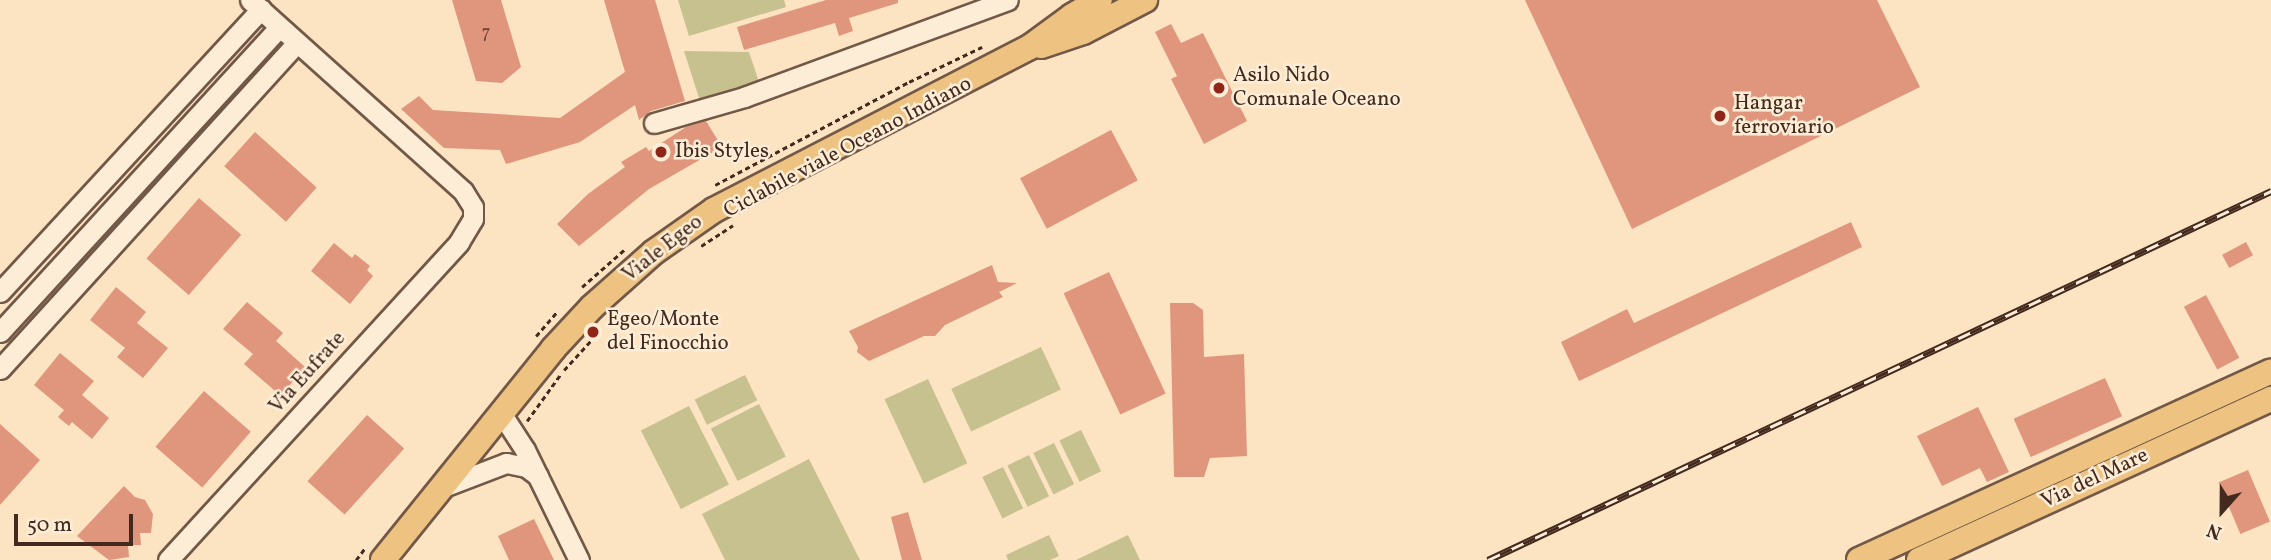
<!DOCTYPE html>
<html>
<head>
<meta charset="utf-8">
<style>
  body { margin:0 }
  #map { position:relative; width:2271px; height:560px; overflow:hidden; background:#fce3c2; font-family:Vollkorn,serif }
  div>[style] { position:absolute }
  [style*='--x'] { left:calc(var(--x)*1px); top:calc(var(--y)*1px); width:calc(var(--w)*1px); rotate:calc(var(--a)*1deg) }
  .green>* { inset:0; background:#c6c18e; transform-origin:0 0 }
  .building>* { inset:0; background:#df967c; transform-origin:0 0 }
  .path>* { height:2.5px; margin-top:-1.25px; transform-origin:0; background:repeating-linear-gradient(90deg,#442a1e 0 5px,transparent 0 8.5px) }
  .roads { filter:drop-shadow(2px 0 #725847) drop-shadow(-2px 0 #725847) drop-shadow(0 2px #725847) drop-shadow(0 -2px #725847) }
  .minor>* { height:19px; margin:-9.5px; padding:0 9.5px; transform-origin:9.5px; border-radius:9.5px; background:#fdedd7 }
  .major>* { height:24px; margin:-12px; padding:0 12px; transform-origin:12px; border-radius:12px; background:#eec281 }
  .rail>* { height:7px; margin-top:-3.5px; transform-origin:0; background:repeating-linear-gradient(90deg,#fdedd7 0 13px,#442a1e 0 26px); box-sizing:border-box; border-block:2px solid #442a1e }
  .dots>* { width:19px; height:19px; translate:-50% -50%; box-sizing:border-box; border:4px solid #fdedd7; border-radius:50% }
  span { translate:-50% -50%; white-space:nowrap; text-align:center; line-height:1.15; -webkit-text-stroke:5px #fdedd7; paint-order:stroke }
  .number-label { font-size:18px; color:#6b4536 }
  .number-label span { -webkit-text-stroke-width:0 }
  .poi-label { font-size:21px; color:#442a1e }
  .left { translate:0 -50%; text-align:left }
  .street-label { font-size:21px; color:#442a1e }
  .north { position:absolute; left:2187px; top:476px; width:70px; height:70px; -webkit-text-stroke:5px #fdedd7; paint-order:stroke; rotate:201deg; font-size:19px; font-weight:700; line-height:28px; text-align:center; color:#442a1e }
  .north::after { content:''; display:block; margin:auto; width:24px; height:32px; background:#442a1e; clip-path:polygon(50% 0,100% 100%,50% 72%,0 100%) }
  .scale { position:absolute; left:14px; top:514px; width:119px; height:32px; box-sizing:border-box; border:4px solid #442a1e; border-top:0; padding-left:9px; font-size:21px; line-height:24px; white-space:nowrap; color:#442a1e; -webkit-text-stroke:5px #fdedd7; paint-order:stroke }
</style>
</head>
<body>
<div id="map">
  <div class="green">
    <div style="clip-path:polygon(678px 0,784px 0,786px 7px,689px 36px)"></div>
    <div style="clip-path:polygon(684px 51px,749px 52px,759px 82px,700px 101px)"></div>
    <div style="left:1041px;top:347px;width:47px;height:99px;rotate:65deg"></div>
    <div style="left:745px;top:375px;width:28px;height:56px;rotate:64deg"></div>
    <div style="left:928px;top:379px;width:93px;height:48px;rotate:65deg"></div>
    <div style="left:759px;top:404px;width:59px;height:54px;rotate:63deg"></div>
    <div style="left:689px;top:406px;width:88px;height:54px;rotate:63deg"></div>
    <div style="left:1081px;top:430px;width:46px;height:24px;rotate:64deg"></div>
    <div style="left:1054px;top:443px;width:46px;height:23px;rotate:64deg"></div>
    <div style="left:1029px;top:455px;width:46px;height:24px;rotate:64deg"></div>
    <div style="clip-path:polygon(809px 459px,860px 560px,725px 560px,702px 514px)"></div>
    <div style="left:1003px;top:467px;width:46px;height:23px;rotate:64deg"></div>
    <div style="clip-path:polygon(1049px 535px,1059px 556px,1050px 560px,1008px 560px,1006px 555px)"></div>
    <div style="clip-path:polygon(1128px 535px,1140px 560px,1076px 560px)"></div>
  </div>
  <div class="building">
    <div style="clip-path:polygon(452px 0,501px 0,521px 67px,502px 83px,476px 81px)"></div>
    <div style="clip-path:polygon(604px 0,655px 0,685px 101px,651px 111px,639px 120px,635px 105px,580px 142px,506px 164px,500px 150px,444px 148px,401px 109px,419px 96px,433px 110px,560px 118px,625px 72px)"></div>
    <div style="clip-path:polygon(826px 0,898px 0,898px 3px,849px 18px,853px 31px,839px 36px,835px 23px,744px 50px,737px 27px)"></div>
    <div style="clip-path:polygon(1525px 0,1877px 0,1920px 87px,1632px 229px)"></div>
    <div style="clip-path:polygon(1171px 24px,1181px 43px,1203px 33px,1247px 121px,1204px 144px,1171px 79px,1177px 76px,1155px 32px)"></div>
    <div style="clip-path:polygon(706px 121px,722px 147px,649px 189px,579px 246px,557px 224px,588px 194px,625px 167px,621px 162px,646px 147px,649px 151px,686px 127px)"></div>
    <div style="left:1111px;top:130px;width:57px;height:103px;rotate:62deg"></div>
    <div style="left:255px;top:132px;width:83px;height:46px;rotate:42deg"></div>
    <div style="left:199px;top:198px;width:56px;height:80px;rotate:41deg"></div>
    <div style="clip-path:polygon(1851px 222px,1862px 247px,1579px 381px,1561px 342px,1627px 309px,1634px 323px)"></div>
    <div style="left:2246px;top:242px;width:15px;height:27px;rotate:62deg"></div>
    <div style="clip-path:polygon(334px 243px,352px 258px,355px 254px,370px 266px,367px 270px,373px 276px,350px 304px,311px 271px)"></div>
    <div style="clip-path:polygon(992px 265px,998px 282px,1017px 283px,999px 292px,1003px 297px,945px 325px,935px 336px,924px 336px,869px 361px,857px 352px,858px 347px,849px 331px)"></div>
    <div style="left:1109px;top:272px;width:134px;height:50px;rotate:65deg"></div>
    <div style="clip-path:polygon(116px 287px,146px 312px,137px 323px,168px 348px,143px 378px,117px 357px,125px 348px,90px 320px)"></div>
    <div style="left:2206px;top:295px;width:71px;height:25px;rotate:62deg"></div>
    <div style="clip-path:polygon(247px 302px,283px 333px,276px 341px,305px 367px,281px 396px,244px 364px,253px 354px,223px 329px)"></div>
    <div style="clip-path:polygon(1170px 303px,1193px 303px,1203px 310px,1204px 357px,1244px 354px,1247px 456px,1210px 458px,1204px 477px,1174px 477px)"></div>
    <div style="clip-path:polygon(60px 353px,94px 381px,82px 395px,109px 418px,92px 439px,72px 422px,69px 426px,58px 417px,64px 410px,34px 385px)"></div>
    <div style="left:2105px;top:378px;width:42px;height:100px;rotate:66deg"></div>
    <div style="left:204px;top:391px;width:62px;height:74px;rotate:41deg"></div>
    <div style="clip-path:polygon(1978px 407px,2009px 472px,1987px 482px,1980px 468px,1942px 486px,1917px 436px)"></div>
    <div style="left:367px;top:415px;width:50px;height:89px;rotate:42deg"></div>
    <div style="clip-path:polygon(0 424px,40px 460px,0 505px)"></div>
    <div style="left:2248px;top:470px;width:56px;height:32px;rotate:67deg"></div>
    <div style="clip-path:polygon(124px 486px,135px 497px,145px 500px,153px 514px,151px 533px,140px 533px,141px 545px,128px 545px,129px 557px,109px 560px,77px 536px)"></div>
    <div style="clip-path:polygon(908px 512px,922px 560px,902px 560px,891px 517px)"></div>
    <div style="clip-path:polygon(534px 519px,554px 560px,509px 560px,498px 536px)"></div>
  </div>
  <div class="path">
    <div style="--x:715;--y:185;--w:220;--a:-28"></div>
    <div style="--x:909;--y:82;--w:81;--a:-25.6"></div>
    <div style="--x:701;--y:246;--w:38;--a:-33"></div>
    <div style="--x:582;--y:287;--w:56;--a:-41.4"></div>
    <div style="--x:536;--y:336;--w:32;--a:-49"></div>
    <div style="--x:564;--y:370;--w:46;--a:-47.6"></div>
    <div style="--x:527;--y:421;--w:57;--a:-54.3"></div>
    <div style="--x:356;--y:560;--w:15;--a:-53"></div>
  </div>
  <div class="roads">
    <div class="minor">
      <div style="--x:654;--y:123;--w:94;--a:-16.1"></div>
      <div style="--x:744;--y:97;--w:281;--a:-20.2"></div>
      <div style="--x:0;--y:292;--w:385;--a:-47.3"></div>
      <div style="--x:0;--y:332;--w:413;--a:-47.5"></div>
      <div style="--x:0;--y:369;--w:440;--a:-47.7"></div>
      <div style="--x:501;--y:413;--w:44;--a:57"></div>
      <div style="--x:525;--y:450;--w:123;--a:63.9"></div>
      <div style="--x:441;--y:488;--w:70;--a:-21"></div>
      <div style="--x:506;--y:463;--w:20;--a:11"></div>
      <div style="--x:526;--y:467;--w:15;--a:37"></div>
      <div style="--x:168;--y:560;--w:431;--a:-47.5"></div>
      <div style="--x:459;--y:242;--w:27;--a:-59"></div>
      <div style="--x:473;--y:219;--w:12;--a:-90"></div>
      <div style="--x:473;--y:207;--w:19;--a:-122"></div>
      <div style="--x:463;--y:191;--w:286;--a:-138.1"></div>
    </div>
    <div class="major">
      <div style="--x:1041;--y:46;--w:44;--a:-18.4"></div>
      <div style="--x:1083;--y:32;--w:70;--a:-27.3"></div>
      <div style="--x:383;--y:560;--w:271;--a:-51.1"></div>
      <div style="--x:553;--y:349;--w:57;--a:-47.1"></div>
      <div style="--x:592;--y:307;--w:83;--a:-41.6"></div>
      <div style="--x:654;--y:252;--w:73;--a:-35"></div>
      <div style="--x:714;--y:210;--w:356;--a:-27.3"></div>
      <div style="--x:1030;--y:47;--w:52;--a:-36.4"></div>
      <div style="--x:1072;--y:16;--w:32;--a:-30"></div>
      <div style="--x:1859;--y:560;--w:453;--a:-24.6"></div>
      <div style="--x:1919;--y:560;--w:387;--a:-24.6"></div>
    </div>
  </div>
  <div class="rail">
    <div style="--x:1488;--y:560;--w:866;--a:-25.23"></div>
  </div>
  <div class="dots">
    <div style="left:1219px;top:88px;background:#8f2418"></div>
    <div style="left:1720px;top:116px;background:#8f2418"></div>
    <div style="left:661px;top:152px;background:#8f2418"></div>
    <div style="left:593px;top:332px;background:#8f2418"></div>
  </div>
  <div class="number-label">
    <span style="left:486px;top:34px">7</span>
  </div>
  <div class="poi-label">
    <span class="left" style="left:1233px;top:88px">Asilo Nido<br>Comunale Oceano</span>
    <span class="left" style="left:1734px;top:116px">Hangar<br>ferroviario</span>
    <span class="left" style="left:675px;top:152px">Ibis Styles</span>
    <span class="left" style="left:607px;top:332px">Egeo/Monte<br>del Finocchio</span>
  </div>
  <div class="street-label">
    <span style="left:848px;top:148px;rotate:-28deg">Ciclabile viale Oceano Indiano</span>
    <span style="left:663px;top:249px;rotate:-38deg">Viale Egeo</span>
    <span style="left:308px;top:373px;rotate:-48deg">Via Eufrate</span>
    <span style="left:2095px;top:479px;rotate:-25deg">Via del Mare</span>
  </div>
  <div class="north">N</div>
  <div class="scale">50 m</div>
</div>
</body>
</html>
